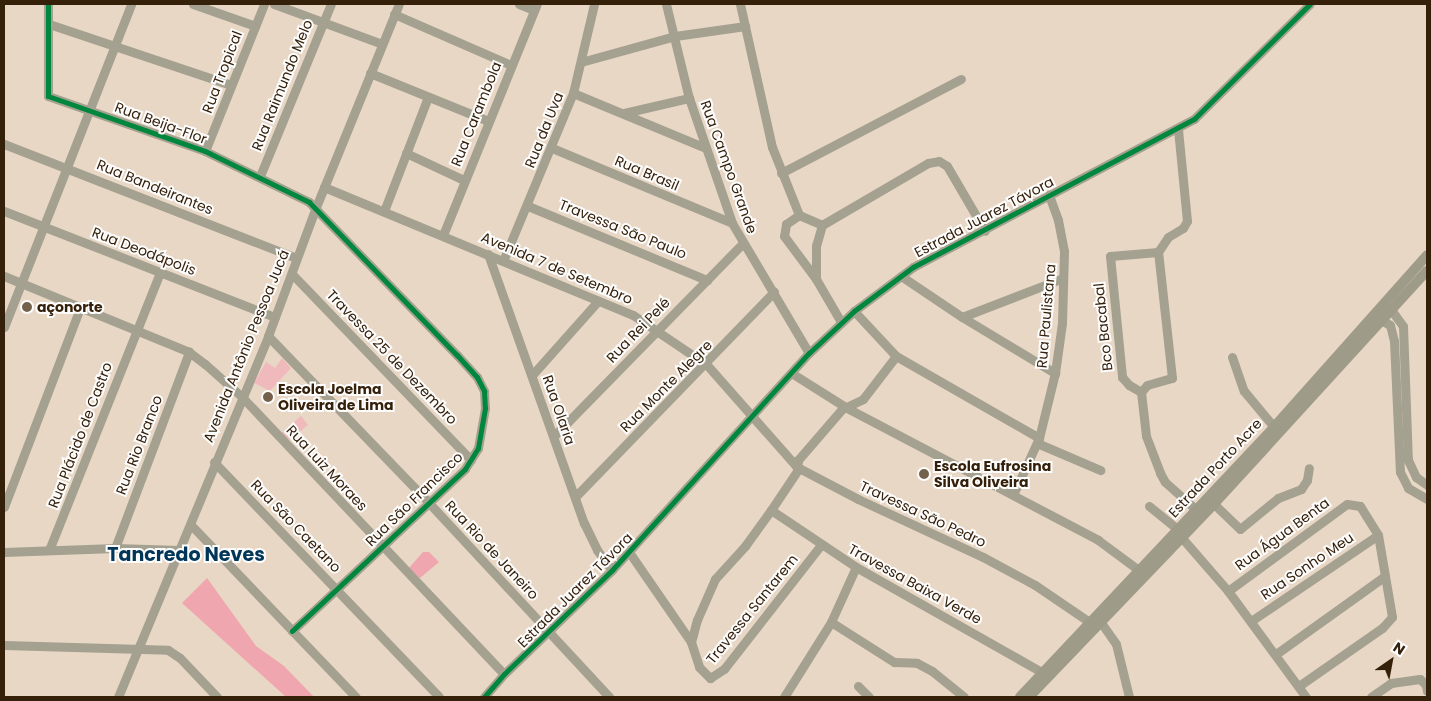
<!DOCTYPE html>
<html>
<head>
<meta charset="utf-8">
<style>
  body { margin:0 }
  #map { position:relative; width:1431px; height:701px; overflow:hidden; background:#e9d7c5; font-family:Poppins,sans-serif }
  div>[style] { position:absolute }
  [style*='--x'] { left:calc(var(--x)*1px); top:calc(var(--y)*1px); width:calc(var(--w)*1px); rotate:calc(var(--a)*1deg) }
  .green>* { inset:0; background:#f0babc }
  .forest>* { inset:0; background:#efa6ae }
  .minor>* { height:9px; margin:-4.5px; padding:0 4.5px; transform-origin:4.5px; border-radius:4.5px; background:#a4a190 }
  .major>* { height:10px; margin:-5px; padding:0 5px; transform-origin:5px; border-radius:5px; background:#9f9b89 }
  .cycleway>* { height:5px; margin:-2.5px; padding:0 2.5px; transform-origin:2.5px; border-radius:2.5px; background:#00873e }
  .dots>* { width:14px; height:14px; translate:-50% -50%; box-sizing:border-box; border:2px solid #fdfdfd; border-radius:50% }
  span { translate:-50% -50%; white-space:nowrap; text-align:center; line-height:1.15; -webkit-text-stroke:4px #fdfdfd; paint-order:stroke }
  .street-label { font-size:14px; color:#35200a }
  .poi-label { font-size:14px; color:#35200a; font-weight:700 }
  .left { translate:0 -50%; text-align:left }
  .district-label { font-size:19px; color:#013659; font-weight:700 }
  .frame { position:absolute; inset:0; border:5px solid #35200a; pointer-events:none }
  .north { position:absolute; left:1366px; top:636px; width:50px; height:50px; -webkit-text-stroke:4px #fdfdfd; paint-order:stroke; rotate:33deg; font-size:14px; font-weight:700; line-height:20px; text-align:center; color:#35200a }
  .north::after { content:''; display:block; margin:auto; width:18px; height:22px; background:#35200a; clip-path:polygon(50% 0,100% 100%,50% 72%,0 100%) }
</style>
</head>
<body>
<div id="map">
  <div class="green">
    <div style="clip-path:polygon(282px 358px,291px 368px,270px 391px,254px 383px,266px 362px,275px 368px)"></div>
    <div style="clip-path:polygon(301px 416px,308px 425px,289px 440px,281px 433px)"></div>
  </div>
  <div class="forest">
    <div style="clip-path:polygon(423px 552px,429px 552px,439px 562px,420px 578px,409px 568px)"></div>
    <div style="clip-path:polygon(207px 578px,256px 646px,284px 666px,314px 697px,286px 697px,182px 603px)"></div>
  </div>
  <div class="minor">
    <div style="--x:48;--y:4;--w:92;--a:90"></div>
    <div style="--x:48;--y:96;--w:166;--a:19.3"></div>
    <div style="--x:205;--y:151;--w:116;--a:26.1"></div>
    <div style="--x:309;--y:202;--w:213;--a:46"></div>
    <div style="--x:457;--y:355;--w:30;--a:48"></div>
    <div style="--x:477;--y:377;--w:16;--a:63"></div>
    <div style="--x:484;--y:391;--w:17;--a:87"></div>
    <div style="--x:485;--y:408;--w:41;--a:99.9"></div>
    <div style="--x:478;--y:448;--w:25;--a:122"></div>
    <div style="--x:465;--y:469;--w:237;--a:136.9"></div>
    <div style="--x:193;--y:4;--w:66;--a:19.5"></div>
    <div style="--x:274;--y:4;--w:115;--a:20.3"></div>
    <div style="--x:519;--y:4;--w:16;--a:22"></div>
    <div style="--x:666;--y:4;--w:97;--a:76.3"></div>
    <div style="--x:689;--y:98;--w:132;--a:71"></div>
    <div style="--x:732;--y:223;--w:151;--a:59.4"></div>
    <div style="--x:740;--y:4;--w:147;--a:77.4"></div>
    <div style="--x:772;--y:147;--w:73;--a:68.3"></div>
    <div style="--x:799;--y:215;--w:16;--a:145"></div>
    <div style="--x:786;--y:224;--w:12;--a:99"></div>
    <div style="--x:784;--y:236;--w:54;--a:53.3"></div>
    <div style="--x:816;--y:279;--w:50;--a:59.8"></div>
    <div style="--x:394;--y:14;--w:128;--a:23.6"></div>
    <div style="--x:49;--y:24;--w:192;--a:18.5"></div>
    <div style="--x:581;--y:62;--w:98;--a:-15.5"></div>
    <div style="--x:675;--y:36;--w:71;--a:-8.1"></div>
    <div style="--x:370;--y:73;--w:127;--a:22.1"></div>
    <div style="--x:573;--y:93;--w:144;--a:22.5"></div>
    <div style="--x:624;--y:113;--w:67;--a:-13"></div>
    <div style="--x:4;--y:144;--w:313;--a:21.3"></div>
    <div style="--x:552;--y:148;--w:195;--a:22.6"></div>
    <div style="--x:205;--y:151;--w:158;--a:-68.1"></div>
    <div style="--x:406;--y:153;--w:64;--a:25"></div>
    <div style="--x:781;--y:173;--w:203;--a:-27.6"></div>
    <div style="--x:260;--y:176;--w:186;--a:-67.6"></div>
    <div style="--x:324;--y:187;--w:334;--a:22.5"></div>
    <div style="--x:633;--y:315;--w:89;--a:34"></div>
    <div style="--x:707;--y:365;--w:136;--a:48.6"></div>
    <div style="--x:797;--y:467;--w:69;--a:27.7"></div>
    <div style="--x:858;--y:499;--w:138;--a:24.9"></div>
    <div style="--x:983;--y:557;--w:59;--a:28.3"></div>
    <div style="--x:1035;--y:585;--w:68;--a:34.2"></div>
    <div style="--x:528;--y:206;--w:194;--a:22.5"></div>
    <div style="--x:4;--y:211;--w:291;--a:21.4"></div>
    <div style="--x:384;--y:211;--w:122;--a:-68.9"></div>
    <div style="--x:799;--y:215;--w:25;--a:23"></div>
    <div style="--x:822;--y:225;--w:123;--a:-30.3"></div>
    <div style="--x:928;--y:163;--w:11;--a:-10"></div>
    <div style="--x:939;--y:161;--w:9;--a:32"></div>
    <div style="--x:947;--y:166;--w:75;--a:59.7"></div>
    <div style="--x:443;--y:235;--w:249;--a:-67.9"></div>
    <div style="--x:1158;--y:252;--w:48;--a:175.2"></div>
    <div style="--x:1110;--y:256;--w:122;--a:84.3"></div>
    <div style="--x:1122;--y:377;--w:11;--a:49"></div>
    <div style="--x:1129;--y:385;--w:14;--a:30"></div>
    <div style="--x:1141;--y:392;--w:9;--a:-49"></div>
    <div style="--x:1147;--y:385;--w:26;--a:-16"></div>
    <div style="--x:1172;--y:378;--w:127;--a:-96.3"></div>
    <div style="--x:1158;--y:252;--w:18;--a:-56"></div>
    <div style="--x:1168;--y:237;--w:17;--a:-31"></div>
    <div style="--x:1183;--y:228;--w:8;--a:-60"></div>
    <div style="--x:1187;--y:221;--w:91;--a:-95.6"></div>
    <div style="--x:488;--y:254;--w:286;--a:70.4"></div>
    <div style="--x:584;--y:523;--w:30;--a:64"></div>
    <div style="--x:597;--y:550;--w:25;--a:53"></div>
    <div style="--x:503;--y:261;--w:182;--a:-67.4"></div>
    <div style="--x:573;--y:93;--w:91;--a:-76.7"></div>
    <div style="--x:292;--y:274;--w:258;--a:46.1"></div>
    <div style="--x:4;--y:276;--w:200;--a:22.3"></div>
    <div style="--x:189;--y:352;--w:20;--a:37"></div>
    <div style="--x:205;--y:364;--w:50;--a:41.7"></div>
    <div style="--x:242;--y:397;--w:381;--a:46.6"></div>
    <div style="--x:901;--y:276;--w:73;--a:33.9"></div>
    <div style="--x:962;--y:317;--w:109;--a:31.1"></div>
    <div style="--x:816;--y:279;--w:33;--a:-90"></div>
    <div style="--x:816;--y:246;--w:22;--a:-74"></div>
    <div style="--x:854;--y:311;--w:62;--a:47"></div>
    <div style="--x:896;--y:356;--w:165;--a:29.8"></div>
    <div style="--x:1392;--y:311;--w:19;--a:54"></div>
    <div style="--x:1403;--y:326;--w:134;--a:87.9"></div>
    <div style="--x:1408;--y:460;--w:19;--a:65"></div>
    <div style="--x:1416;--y:477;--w:14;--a:36"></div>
    <div style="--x:962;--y:317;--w:108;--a:-21.1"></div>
    <div style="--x:1383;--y:321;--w:8;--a:30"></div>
    <div style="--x:1390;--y:325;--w:16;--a:76"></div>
    <div style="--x:1394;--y:341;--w:131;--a:87.4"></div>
    <div style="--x:1400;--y:472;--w:18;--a:63"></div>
    <div style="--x:1408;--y:488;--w:22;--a:30"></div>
    <div style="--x:4;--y:327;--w:347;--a:-68.5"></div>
    <div style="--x:268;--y:336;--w:232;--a:46"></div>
    <div style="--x:429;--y:503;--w:265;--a:47.1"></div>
    <div style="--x:1232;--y:357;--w:36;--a:71"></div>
    <div style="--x:1244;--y:391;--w:47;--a:50.2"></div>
    <div style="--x:533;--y:374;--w:98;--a:-48.3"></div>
    <div style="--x:793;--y:374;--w:64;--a:32.2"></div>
    <div style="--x:847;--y:408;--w:284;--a:27.7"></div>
    <div style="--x:1098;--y:540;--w:57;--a:36.5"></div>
    <div style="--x:1141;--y:392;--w:44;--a:83.5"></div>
    <div style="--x:1146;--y:436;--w:40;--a:69"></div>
    <div style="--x:1160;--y:473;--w:10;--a:61"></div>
    <div style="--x:1165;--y:482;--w:48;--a:41.6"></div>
    <div style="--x:554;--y:436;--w:270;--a:-45.6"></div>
    <div style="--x:1037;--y:443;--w:69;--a:23.2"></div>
    <div style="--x:214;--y:462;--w:325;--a:46.2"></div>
    <div style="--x:1013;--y:495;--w:63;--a:-65.5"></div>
    <div style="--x:1039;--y:438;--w:67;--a:-76.2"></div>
    <div style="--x:1055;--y:373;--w:50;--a:-82"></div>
    <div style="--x:1062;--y:323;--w:72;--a:-88.4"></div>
    <div style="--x:1064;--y:251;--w:32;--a:-101"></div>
    <div style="--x:1058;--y:220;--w:27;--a:-110"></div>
    <div style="--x:575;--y:497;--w:286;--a:-45.9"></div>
    <div style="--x:1214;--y:504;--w:36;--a:44"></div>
    <div style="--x:1240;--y:529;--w:49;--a:-39.2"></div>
    <div style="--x:1278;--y:498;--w:25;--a:-21"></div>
    <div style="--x:1301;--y:489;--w:11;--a:-56"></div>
    <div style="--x:1307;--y:480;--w:12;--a:-81"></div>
    <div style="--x:1149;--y:506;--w:36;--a:39"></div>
    <div style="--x:4;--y:507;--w:213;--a:-69.1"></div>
    <div style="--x:771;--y:510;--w:102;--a:33.8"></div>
    <div style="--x:856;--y:567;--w:219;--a:29.5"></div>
    <div style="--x:191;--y:525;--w:238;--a:46.2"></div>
    <div style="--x:1182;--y:538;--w:70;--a:49"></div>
    <div style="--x:1228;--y:591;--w:132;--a:53.7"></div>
    <div style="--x:115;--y:548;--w:210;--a:-69.3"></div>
    <div style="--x:49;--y:550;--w:299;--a:-68.2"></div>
    <div style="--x:4;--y:552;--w:111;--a:-2.1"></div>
    <div style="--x:115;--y:548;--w:64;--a:1.8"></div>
    <div style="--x:629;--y:552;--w:109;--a:55.4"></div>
    <div style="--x:691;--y:642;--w:26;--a:72"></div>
    <div style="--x:699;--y:667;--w:16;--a:45"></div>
    <div style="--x:710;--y:678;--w:17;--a:-33"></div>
    <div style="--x:724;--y:669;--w:157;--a:-52"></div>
    <div style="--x:1228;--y:591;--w:147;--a:-36.2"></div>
    <div style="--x:1347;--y:504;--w:13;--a:9"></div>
    <div style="--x:1360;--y:506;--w:34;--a:58"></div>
    <div style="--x:1378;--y:535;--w:83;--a:80.3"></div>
    <div style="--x:1392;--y:617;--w:15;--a:132"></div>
    <div style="--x:1382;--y:628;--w:101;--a:145.1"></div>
    <div style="--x:1251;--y:621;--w:153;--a:-34.1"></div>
    <div style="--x:831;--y:622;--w:75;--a:32.4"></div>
    <div style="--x:894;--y:662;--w:23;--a:2"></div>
    <div style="--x:917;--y:663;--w:17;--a:28"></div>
    <div style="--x:932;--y:671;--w:41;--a:39.1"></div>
    <div style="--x:1102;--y:624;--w:24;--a:55"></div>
    <div style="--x:1116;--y:644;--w:55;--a:76.2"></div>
    <div style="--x:691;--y:642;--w:23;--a:-75"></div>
    <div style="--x:697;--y:620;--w:45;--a:-66.3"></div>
    <div style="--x:715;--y:579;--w:45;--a:-47.7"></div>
    <div style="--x:745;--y:546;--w:44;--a:-54.2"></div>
    <div style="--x:771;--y:510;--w:47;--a:-56.3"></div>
    <div style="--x:797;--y:471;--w:11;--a:-85"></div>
    <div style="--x:798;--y:460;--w:67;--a:-49.2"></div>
    <div style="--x:842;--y:409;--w:23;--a:-25"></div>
    <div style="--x:863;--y:399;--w:54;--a:-52.5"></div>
    <div style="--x:4;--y:645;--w:164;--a:1.7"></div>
    <div style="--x:168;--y:650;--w:14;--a:34"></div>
    <div style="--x:180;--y:658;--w:54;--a:46.5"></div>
    <div style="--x:1276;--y:654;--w:134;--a:-35.6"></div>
    <div style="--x:858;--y:686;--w:16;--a:45"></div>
    <div style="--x:118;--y:697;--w:391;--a:-67.4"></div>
    <div style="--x:268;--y:336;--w:138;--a:-69.6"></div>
    <div style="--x:316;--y:207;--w:219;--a:-67.8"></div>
    <div style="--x:484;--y:697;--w:30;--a:-49"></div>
    <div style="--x:504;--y:674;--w:150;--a:-43.9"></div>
    <div style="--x:612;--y:570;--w:293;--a:-47.8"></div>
    <div style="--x:809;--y:353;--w:62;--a:-43"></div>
    <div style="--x:854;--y:311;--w:74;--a:-36.7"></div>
    <div style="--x:913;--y:267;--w:318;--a:-27.8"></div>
    <div style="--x:1194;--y:119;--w:163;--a:-44.8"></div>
    <div style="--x:784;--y:697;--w:89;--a:-57.9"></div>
    <div style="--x:831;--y:622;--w:60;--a:-65.6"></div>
    <div style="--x:1371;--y:697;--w:24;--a:-35"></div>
    <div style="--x:1391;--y:683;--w:29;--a:-8"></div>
    <div style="--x:1420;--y:679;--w:8;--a:45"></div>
    <div style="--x:1426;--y:685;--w:6;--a:81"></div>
  </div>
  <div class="major">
    <div style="--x:1020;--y:697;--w:371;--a:-46.7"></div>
    <div style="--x:1274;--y:427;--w:230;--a:-48.3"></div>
    <div style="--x:1029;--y:697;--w:267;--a:-46.2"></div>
    <div style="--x:1214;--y:504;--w:316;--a:-47.6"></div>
  </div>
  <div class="cycleway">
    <div style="--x:48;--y:4;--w:92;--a:90"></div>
    <div style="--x:48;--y:96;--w:166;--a:19.3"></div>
    <div style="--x:205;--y:151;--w:116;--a:26.1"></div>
    <div style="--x:309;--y:202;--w:213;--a:46"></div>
    <div style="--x:457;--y:355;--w:30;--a:48"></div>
    <div style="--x:477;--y:377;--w:16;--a:63"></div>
    <div style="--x:484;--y:391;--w:17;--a:87"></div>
    <div style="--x:485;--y:408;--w:41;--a:99.9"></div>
    <div style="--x:478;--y:448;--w:25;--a:122"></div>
    <div style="--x:465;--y:469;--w:237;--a:136.9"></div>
    <div style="--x:484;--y:697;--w:30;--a:-49"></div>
    <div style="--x:504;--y:674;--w:150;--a:-43.9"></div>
    <div style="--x:612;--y:570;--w:293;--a:-47.8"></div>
    <div style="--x:809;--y:353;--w:62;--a:-43"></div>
    <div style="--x:854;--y:311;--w:74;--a:-36.7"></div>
    <div style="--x:913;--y:267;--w:318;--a:-27.8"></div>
    <div style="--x:1194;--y:119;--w:163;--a:-44.8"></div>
  </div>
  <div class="dots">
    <div style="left:27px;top:307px;background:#74604b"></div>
    <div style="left:268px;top:397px;background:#74604b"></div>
    <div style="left:924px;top:474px;background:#74604b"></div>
  </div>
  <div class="street-label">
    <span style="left:222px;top:72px;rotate:-69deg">Rua Tropical</span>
    <span style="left:282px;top:85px;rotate:-68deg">Rua Raimundo Melo</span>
    <span style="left:476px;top:114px;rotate:-68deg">Rua Carambola</span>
    <span style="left:161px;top:123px;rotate:20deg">Rua Beija-Flor</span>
    <span style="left:544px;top:130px;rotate:-68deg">Rua da Uva</span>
    <span style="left:729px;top:167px;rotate:70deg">Rua Campo Grande</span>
    <span style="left:647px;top:173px;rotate:23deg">Rua Brasil</span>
    <span style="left:155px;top:187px;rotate:22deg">Rua Bandeirantes</span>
    <span style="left:984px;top:217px;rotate:-28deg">Estrada Juarez Távora</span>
    <span style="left:623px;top:229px;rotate:22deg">Travessa São Paulo</span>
    <span style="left:144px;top:251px;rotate:21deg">Rua Deodápolis</span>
    <span style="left:557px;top:268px;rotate:23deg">Avenida 7 de Setembro</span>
    <span style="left:1046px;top:316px;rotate:-85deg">Rua Paulistana</span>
    <span style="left:1103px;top:327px;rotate:-96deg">Bco Bacabal</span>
    <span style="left:638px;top:330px;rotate:-46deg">Rua Rei Pelé</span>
    <span style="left:246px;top:346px;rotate:-68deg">Avenida Antônio Pessoa Jucá</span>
    <span style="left:392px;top:357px;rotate:46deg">Travessa 25 de Dezembro</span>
    <span style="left:666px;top:386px;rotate:-45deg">Rua Monte Alegre</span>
    <span style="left:559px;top:410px;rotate:71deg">Rua Olaria</span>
    <span style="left:80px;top:435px;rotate:-69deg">Rua Plácido de Castro</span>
    <span style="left:139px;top:445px;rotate:-69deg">Rua Rio Branco</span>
    <span style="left:327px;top:468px;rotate:47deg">Rua Luiz Moraes</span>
    <span style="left:1215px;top:468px;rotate:-47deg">Estrada Porto Acre</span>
    <span style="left:414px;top:499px;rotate:-44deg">Rua São Francisco</span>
    <span style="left:923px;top:514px;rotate:25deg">Travessa São Pedro</span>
    <span style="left:296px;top:526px;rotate:46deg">Rua São Caetano</span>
    <span style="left:1282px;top:534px;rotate:-36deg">Rua Água Benta</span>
    <span style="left:492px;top:550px;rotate:47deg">Rua Rio de Janeiro</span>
    <span style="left:1307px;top:566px;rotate:-34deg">Rua Sonho Meu</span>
    <span style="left:915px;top:584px;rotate:29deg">Travessa Baixa Verde</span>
    <span style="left:575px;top:590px;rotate:-45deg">Estrada Juarez Távora</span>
    <span style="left:752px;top:609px;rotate:-51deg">Travessa Santarem</span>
  </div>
  <div class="poi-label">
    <span class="left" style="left:37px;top:307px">açonorte</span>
    <span class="left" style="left:278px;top:397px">Escola Joelma<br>Oliveira de Lima</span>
    <span class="left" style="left:934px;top:474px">Escola Eufrosina<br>Silva Oliveira</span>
  </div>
  <div class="district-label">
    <span style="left:186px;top:555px">Tancredo Neves</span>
  </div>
  <div class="frame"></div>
  <div class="north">N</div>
</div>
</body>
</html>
